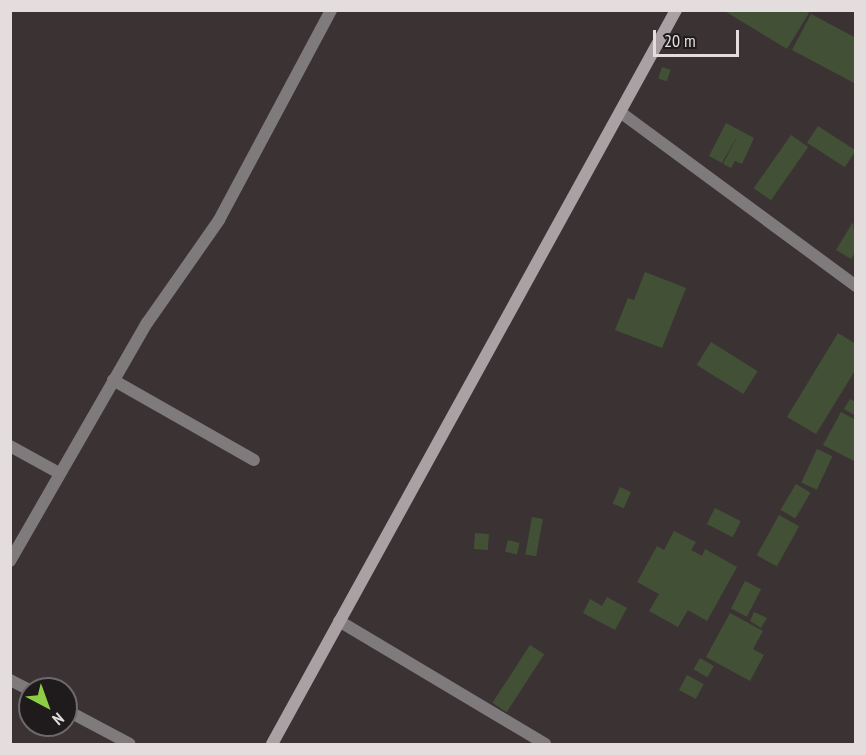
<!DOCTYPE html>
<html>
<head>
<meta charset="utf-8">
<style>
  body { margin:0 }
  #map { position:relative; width:866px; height:755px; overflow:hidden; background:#3b3234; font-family:"PT Sans Narrow",sans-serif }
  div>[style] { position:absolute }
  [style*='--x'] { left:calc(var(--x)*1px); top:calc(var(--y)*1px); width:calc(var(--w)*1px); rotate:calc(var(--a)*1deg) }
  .building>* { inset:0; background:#425135; transform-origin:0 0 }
  .street>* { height:12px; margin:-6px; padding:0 6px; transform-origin:6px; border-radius:6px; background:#7f7a7b }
  .secondary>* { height:12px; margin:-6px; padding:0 6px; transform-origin:6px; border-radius:6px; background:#a9a1a3 }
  span { translate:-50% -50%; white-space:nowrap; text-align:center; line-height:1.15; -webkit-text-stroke:6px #1f1b1c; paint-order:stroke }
  .frame { position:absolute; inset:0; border:12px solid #e3ddde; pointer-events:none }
  .north { position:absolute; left:18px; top:677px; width:60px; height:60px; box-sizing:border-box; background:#1f1b1c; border:2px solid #6d696a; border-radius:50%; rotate:139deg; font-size:16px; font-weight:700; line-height:24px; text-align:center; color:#e3ddde }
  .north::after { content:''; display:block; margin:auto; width:21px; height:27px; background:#8dce44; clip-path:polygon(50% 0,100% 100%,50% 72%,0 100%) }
  .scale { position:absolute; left:653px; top:30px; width:86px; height:27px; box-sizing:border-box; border:3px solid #e3ddde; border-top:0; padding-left:8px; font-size:18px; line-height:21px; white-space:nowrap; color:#e3ddde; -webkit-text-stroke:4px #1f1b1c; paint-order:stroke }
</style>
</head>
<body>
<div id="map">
  <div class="building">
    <div style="clip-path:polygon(723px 10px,806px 10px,809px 13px,787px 49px)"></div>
    <div style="clip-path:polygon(811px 14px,856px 38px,856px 84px,792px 50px)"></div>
    <div style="left:662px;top:67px;width:9px;height:12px;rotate:18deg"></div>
    <div style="clip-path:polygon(726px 123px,754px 138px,742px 164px,735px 161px,731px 168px,723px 164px,739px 133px,722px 163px,709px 156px)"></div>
    <div style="left:818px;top:126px;width:45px;height:20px;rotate:33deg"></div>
    <div style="left:791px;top:135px;width:21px;height:65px;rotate:35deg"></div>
    <div style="clip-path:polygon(853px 222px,856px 251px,851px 259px,836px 250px)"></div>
    <div style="clip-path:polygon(645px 272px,686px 288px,662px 348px,615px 330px,628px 298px,634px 300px)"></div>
    <div style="clip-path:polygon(838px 333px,856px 344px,856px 369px,816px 434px,787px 417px)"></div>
    <div style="left:711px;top:342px;width:55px;height:27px;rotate:32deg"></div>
    <div style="clip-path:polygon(850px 399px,856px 402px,856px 416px,844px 409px)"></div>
    <div style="clip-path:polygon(841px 412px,856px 420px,856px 462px,823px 445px)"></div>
    <div style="left:817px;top:449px;width:17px;height:37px;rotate:25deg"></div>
    <div style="left:796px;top:484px;width:17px;height:30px;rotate:31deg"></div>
    <div style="left:620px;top:487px;width:12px;height:18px;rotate:24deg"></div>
    <div style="left:715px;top:508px;width:29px;height:18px;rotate:27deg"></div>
    <div style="left:779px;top:515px;width:23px;height:46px;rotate:29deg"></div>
    <div style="left:532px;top:517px;width:11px;height:38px;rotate:10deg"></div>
    <div style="clip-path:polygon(674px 531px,696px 542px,691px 550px,702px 556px,705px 549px,737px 567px,707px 621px,688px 610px,678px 627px,649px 611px,659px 594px,637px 582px,657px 546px,664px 550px)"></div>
    <div style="left:475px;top:533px;width:14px;height:16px;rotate:4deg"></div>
    <div style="left:508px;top:540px;width:12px;height:12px;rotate:14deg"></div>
    <div style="left:745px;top:581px;width:18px;height:31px;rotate:27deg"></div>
    <div style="clip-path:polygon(607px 597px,627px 608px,615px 630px,583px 613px,590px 599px,602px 606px)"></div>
    <div style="clip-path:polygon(754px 612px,767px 618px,761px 628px,750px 621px)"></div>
    <div style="clip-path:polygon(730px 613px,763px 631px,753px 649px,764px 655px,750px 681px,706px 657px)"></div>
    <div style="left:530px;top:645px;width:17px;height:69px;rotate:33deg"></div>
    <div style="left:700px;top:658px;width:16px;height:13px;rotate:30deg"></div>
    <div style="left:687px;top:675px;width:19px;height:17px;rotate:28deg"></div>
  </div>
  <div class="street">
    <div style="--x:620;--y:112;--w:293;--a:36.4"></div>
    <div style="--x:113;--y:380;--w:162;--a:29.6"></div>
    <div style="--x:10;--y:446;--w:56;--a:28.9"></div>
    <div style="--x:10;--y:561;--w:275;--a:-60.1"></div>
    <div style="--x:147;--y:323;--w:126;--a:-55"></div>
    <div style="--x:219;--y:220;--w:238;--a:-61.9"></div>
    <div style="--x:339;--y:621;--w:240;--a:30.8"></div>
    <div style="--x:10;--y:680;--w:22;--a:27"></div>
    <div style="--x:66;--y:710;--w:72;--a:28"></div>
  </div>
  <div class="secondary">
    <div style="--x:272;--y:744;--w:838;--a:-61.17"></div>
  </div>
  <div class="frame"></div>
  <div class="north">N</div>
  <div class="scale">20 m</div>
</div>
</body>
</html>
